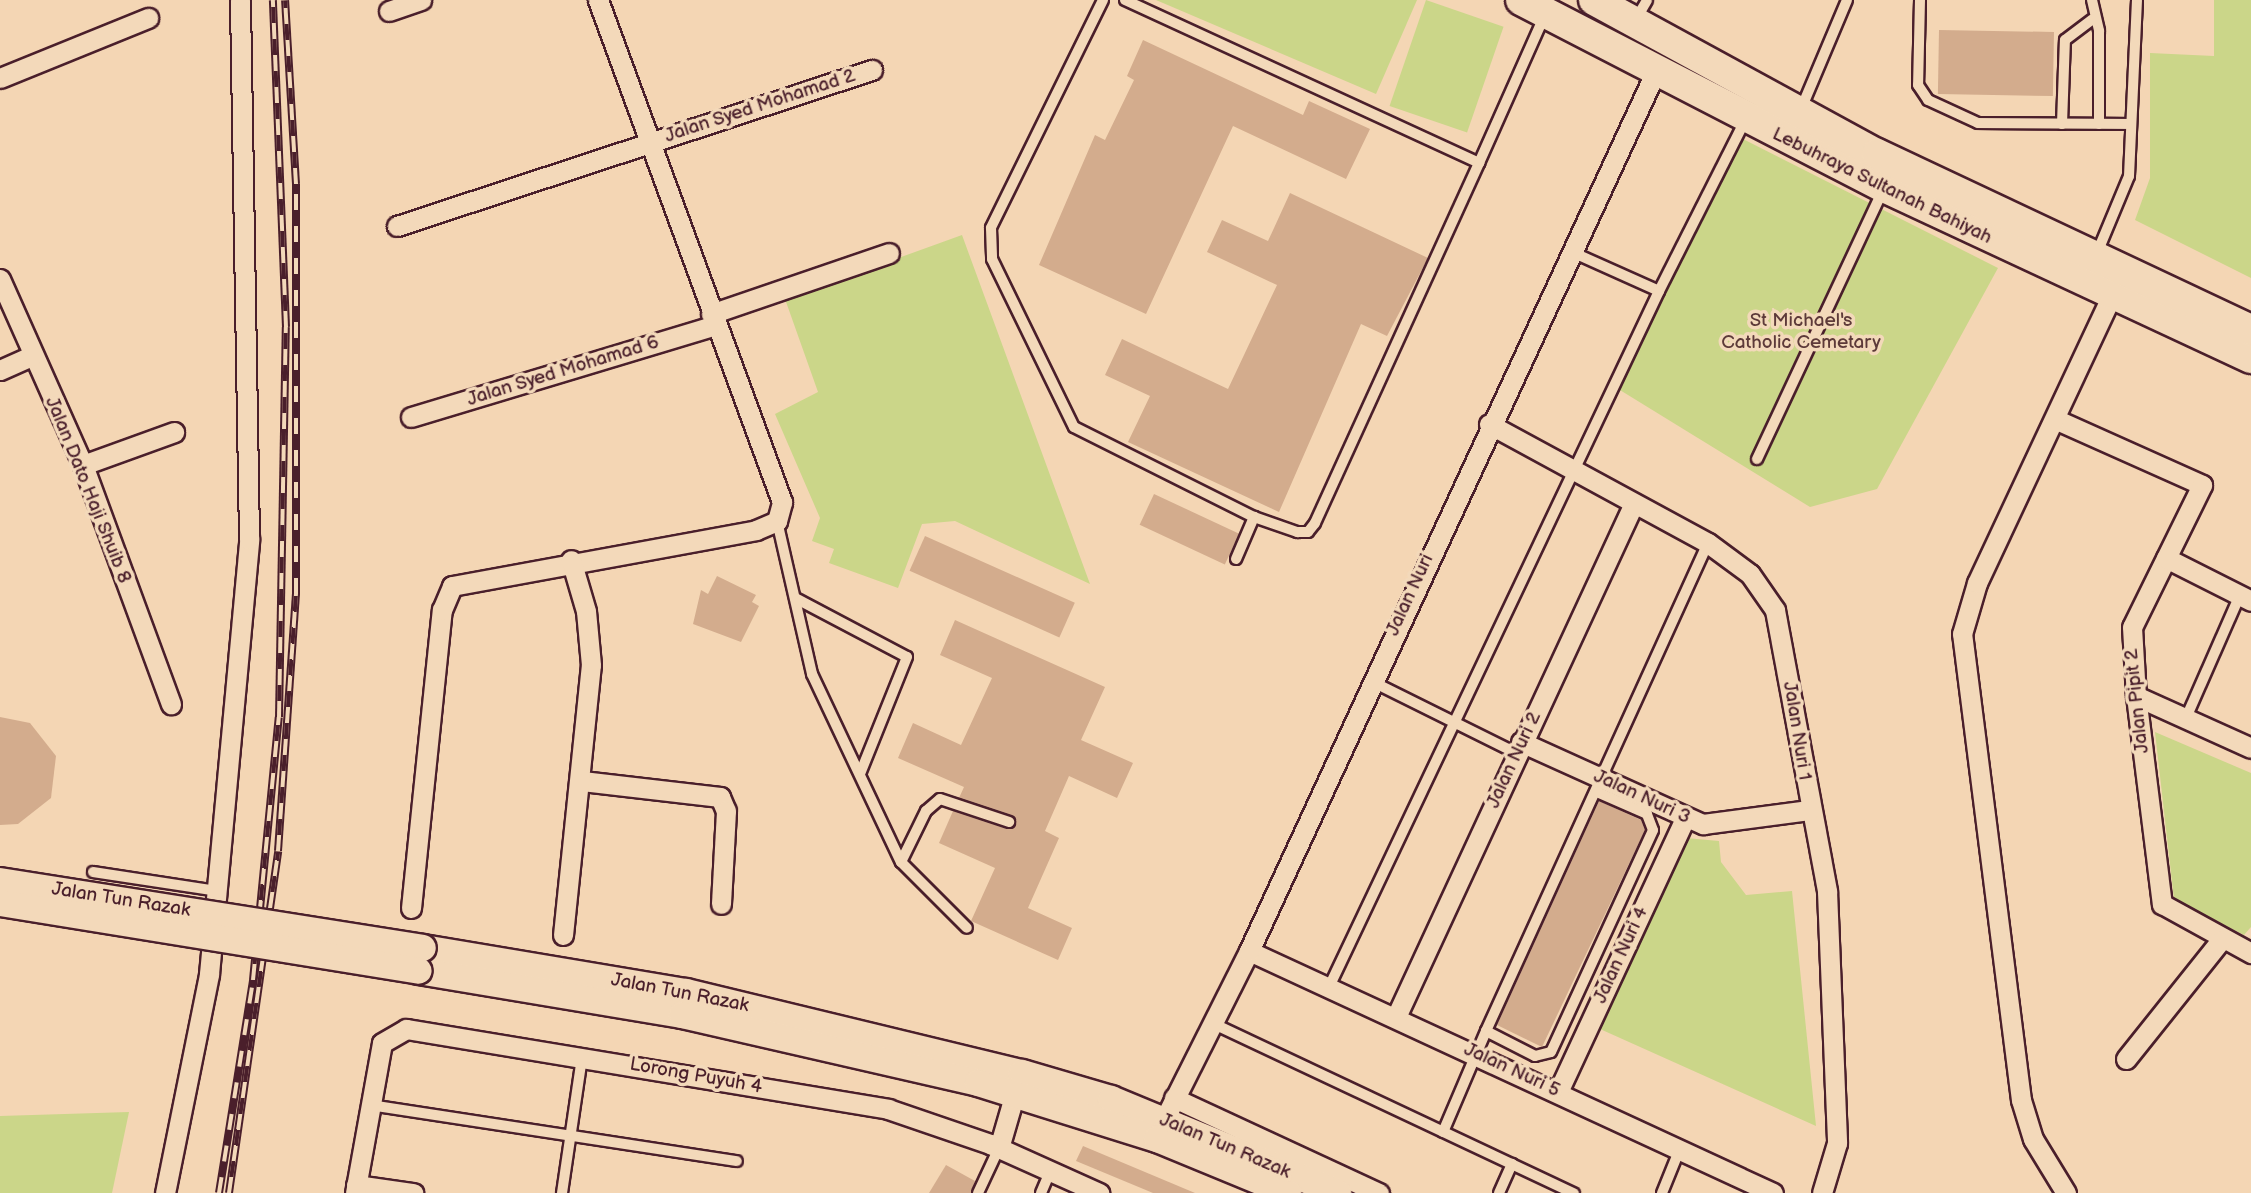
<!DOCTYPE html>
<html>
<head>
<meta charset="utf-8">
<style>
  body { margin:0 }
  #map { position:relative; width:2251px; height:1193px; overflow:hidden; background:#f4d6b4; font-family:"Balsamiq Sans",sans-serif }
  div>[style] { position:absolute }
  [style*='--x'] { left:calc(var(--x)*1px); top:calc(var(--y)*1px); width:calc(var(--w)*1px); rotate:calc(var(--a)*1deg) }
  .green>* { inset:0; background:#cbd689; transform-origin:0 0 }
  .building>* { inset:0; background:#d3ac8d; transform-origin:0 0 }
  .roads { filter:drop-shadow(2px 0 #4a1f2b) drop-shadow(-2px 0 #4a1f2b) drop-shadow(0 2px #4a1f2b) drop-shadow(0 -2px #4a1f2b) }
  .lane>* { height:10px; margin:-5px; padding:0 5px; transform-origin:5px; border-radius:5px; background:#f3d9ba }
  .street>* { height:19px; margin:-9.5px; padding:0 9.5px; transform-origin:9.5px; border-radius:9.5px; background:#f3d9ba }
  .secondary>* { height:26px; margin:-13px; padding:0 13px; transform-origin:13px; border-radius:13px; background:#f3d9ba }
  .primary>* { height:30px; margin:-15px; padding:0 15px; transform-origin:15px; border-radius:15px; background:#f3d9ba }
  .rail>* { height:8px; margin-top:-4px; transform-origin:0; background:repeating-linear-gradient(90deg,#f3d9ba 0 16px,#4a1f2b 0 32px); box-sizing:border-box; border-block:2px solid #4a1f2b }
  .bridges { filter:drop-shadow(2px 0 #4a1f2b) drop-shadow(-2px 0 #4a1f2b) drop-shadow(0 2px #4a1f2b) drop-shadow(0 -2px #4a1f2b) }
  .secondary-bridge>* { height:26px; margin:-13px; padding:0 13px; transform-origin:13px; border-radius:13px; background:#f3d9ba }
  span { translate:-50% -50%; white-space:nowrap; text-align:center; line-height:1.15; -webkit-text-stroke:7px #f3d9ba; paint-order:stroke }
  .street-label { font-size:19px; color:#4a1f2b }
  .park-label { font-size:19px; color:#5d3a39 }
</style>
</head>
<body>
<div id="map">
  <div class="green">
    <div style="clip-path:polygon(1156px 0,1417px 0,1376px 94px)"></div>
    <div style="left:1426px;top:0;width:82px;height:112px;rotate:19deg"></div>
    <div style="clip-path:polygon(2214px 0,2251px 0,2251px 278px,2135px 220px,2150px 178px,2150px 53px,2214px 56px)"></div>
    <div style="clip-path:polygon(1741px 138px,1998px 268px,1877px 489px,1810px 507px,1615px 387px)"></div>
    <div style="clip-path:polygon(962px 235px,1090px 584px,955px 521px,922px 524px,898px 588px,829px 563px,834px 549px,812px 541px,820px 518px,775px 414px,818px 392px,785px 299px)"></div>
    <div style="clip-path:polygon(2155px 732px,2251px 773px,2251px 927px,2244px 935px,2174px 899px)"></div>
    <div style="clip-path:polygon(1686px 838px,1719px 841px,1721px 862px,1746px 895px,1792px 891px,1816px 1126px,1600px 1029px)"></div>
    <div style="clip-path:polygon(129px 1112px,112px 1193px,0 1193px,0 1116px)"></div>
  </div>
  <div class="building">
    <div style="left:1939px;top:30px;width:115px;height:64px;rotate:1deg"></div>
    <div style="clip-path:polygon(1143px 40px,1303px 115px,1309px 101px,1370px 129px,1346px 179px,1233px 126px,1146px 314px,1039px 265px,1095px 135px,1105px 140px,1134px 80px,1127px 76px)"></div>
    <div style="clip-path:polygon(1290px 193px,1428px 258px,1387px 336px,1361px 324px,1279px 512px,1128px 442px,1150px 396px,1105px 375px,1122px 339px,1228px 389px,1277px 285px,1207px 252px,1222px 220px,1268px 241px)"></div>
    <div style="left:1154px;top:494px;width:94px;height:34px;rotate:25deg"></div>
    <div style="left:925px;top:536px;width:164px;height:38px;rotate:24deg"></div>
    <div style="clip-path:polygon(717px 576px,756px 595px,752px 602px,759px 606px,741px 642px,693px 624px,701px 590px,708px 594px)"></div>
    <div style="clip-path:polygon(955px 620px,1105px 687px,1081px 740px,1133px 763px,1117px 798px,1069px 776px,1045px 831px,1059px 838px,1028px 908px,1072px 928px,1058px 960px,971px 921px,995px 868px,939px 843px,953px 811px,1007px 829px,1015px 818px,959px 798px,964px 787px,898px 758px,913px 723px,961px 745px,992px 678px,940px 655px)"></div>
    <div style="clip-path:polygon(0 717px,30px 723px,56px 756px,51px 798px,18px 824px,0 825px)"></div>
    <div style="clip-path:polygon(1599px 801px,1641px 820px,1645px 830px,1542px 1047px,1497px 1025px)"></div>
    <div style="clip-path:polygon(1083px 1146px,1195px 1193px,1153px 1193px,1076px 1161px)"></div>
    <div style="clip-path:polygon(946px 1165px,975px 1181px,971px 1193px,929px 1193px)"></div>
  </div>
  <div class="roads">
    <div class="lane">
      <div style="--x:1103;--y:0;--w:254;--a:116.2"></div>
      <div style="--x:991;--y:228;--w:31;--a:88"></div>
      <div style="--x:992;--y:259;--w:187;--a:64"></div>
      <div style="--x:1074;--y:427;--w:201;--a:26.6"></div>
      <div style="--x:1254;--y:517;--w:46;--a:19.2"></div>
      <div style="--x:1297;--y:532;--w:11;--a:0"></div>
      <div style="--x:1308;--y:532;--w:11;--a:-52"></div>
      <div style="--x:1315;--y:523;--w:396;--a:-65.5"></div>
      <div style="--x:1125;--y:0;--w:390;--a:24.7"></div>
      <div style="--x:1479;--y:163;--w:160;--a:-66"></div>
      <div style="--x:1920;--y:0;--w:85;--a:91.3"></div>
      <div style="--x:1918;--y:85;--w:18;--a:56"></div>
      <div style="--x:1928;--y:100;--w:55;--a:24.7"></div>
      <div style="--x:1978;--y:123;--w:153;--a:0.4"></div>
      <div style="--x:2092;--y:0;--w:32;--a:77"></div>
      <div style="--x:2099;--y:31;--w:93;--a:90"></div>
      <div style="--x:1635;--y:21;--w:24;--a:-60"></div>
      <div style="--x:1801;--y:109;--w:118;--a:-67.1"></div>
      <div style="--x:2062;--y:124;--w:84;--a:-88"></div>
      <div style="--x:2065;--y:40;--w:34;--a:-37"></div>
      <div style="--x:1572;--y:252;--w:95;--a:24.1"></div>
      <div style="--x:1659;--y:291;--w:191;--a:-63.2"></div>
      <div style="--x:2097;--y:253;--w:83;--a:-67.4"></div>
      <div style="--x:2129;--y:176;--w:176;--a:-87.4"></div>
      <div style="--x:1757;--y:459;--w:297;--a:-64.9"></div>
      <div style="--x:777;--y:521;--w:157;--a:77.1"></div>
      <div style="--x:812;--y:674;--w:208;--a:64.7"></div>
      <div style="--x:901;--y:862;--w:93;--a:45"></div>
      <div style="--x:1236;--y:559;--w:46;--a:-66.8"></div>
      <div style="--x:797;--y:599;--w:124;--a:27.8"></div>
      <div style="--x:907;--y:657;--w:126;--a:111.9"></div>
      <div style="--x:1371;--y:681;--w:162;--a:26.4"></div>
      <div style="--x:2186;--y:718;--w:134;--a:-66.3"></div>
      <div style="--x:901;--y:862;--w:57;--a:-63.9"></div>
      <div style="--x:926;--y:811;--w:18;--a:-41"></div>
      <div style="--x:940;--y:799;--w:73;--a:18.4"></div>
      <div style="--x:93;--y:872;--w:125;--a:8.7"></div>
      <div style="--x:1329;--y:987;--w:770;--a:-64.63"></div>
      <div style="--x:1212;--y:1023;--w:400;--a:25.2"></div>
      <div style="--x:1486;--y:1031;--w:536;--a:-65.54"></div>
      <div style="--x:370;--y:1105;--w:371;--a:8.7"></div>
      <div style="--x:1443;--y:1132;--w:110;--a:-66.9"></div>
      <div style="--x:1486;--y:1031;--w:55;--a:27"></div>
      <div style="--x:1535;--y:1056;--w:16;--a:-14"></div>
      <div style="--x:1551;--y:1052;--w:244;--a:-65.3"></div>
      <div style="--x:1653;--y:830;--w:17;--a:-111"></div>
      <div style="--x:1647;--y:814;--w:55;--a:-156.3"></div>
      <div style="--x:562;--y:1193;--w:137;--a:-81.6"></div>
      <div style="--x:978;--y:1193;--w:50;--a:-65"></div>
      <div style="--x:1041;--y:1193;--w:21;--a:-67"></div>
      <div style="--x:1499;--y:1193;--w:32;--a:-66"></div>
      <div style="--x:1662;--y:1193;--w:45;--a:-68"></div>
    </div>
    <div class="street">
      <div style="--x:389;--y:11;--w:34;--a:-19"></div>
      <div style="--x:0;--y:78;--w:160;--a:-22.1"></div>
      <div style="--x:397;--y:226;--w:500;--a:-18.2"></div>
      <div style="--x:0;--y:279;--w:204;--a:66"></div>
      <div style="--x:83;--y:465;--w:255;--a:69.8"></div>
      <div style="--x:711;--y:314;--w:188;--a:-18.9"></div>
      <div style="--x:0;--y:370;--w:35;--a:-24"></div>
      <div style="--x:411;--y:417;--w:318;--a:-16.8"></div>
      <div style="--x:2057;--y:420;--w:159;--a:24.1"></div>
      <div style="--x:2202;--y:485;--w:158;--a:116.2"></div>
      <div style="--x:2132;--y:627;--w:69;--a:86.7"></div>
      <div style="--x:2136;--y:696;--w:210;--a:82.9"></div>
      <div style="--x:2162;--y:904;--w:102;--a:28.8"></div>
      <div style="--x:1489;--y:424;--w:249;--a:28.5"></div>
      <div style="--x:1708;--y:543;--w:52;--a:36.4"></div>
      <div style="--x:1750;--y:574;--w:44;--a:55.2"></div>
      <div style="--x:1775;--y:610;--w:286;--a:79.5"></div>
      <div style="--x:1827;--y:891;--w:252;--a:87.7"></div>
      <div style="--x:1837;--y:1143;--w:52;--a:106.7"></div>
      <div style="--x:83;--y:465;--w:97;--a:-19.9"></div>
      <div style="--x:2166;--y:558;--w:95;--a:26.8"></div>
      <div style="--x:2136;--y:696;--w:126;--a:24.3"></div>
      <div style="--x:1521;--y:742;--w:200;--a:24.3"></div>
      <div style="--x:1703;--y:824;--w:107;--a:-7.5"></div>
      <div style="--x:582;--y:781;--w:139;--a:6.6"></div>
      <div style="--x:720;--y:797;--w:15;--a:67"></div>
      <div style="--x:726;--y:811;--w:93;--a:93.1"></div>
      <div style="--x:411;--y:908;--w:300;--a:-84.1"></div>
      <div style="--x:442;--y:610;--w:26;--a:-67"></div>
      <div style="--x:452;--y:586;--w:309;--a:-10.4"></div>
      <div style="--x:756;--y:530;--w:23;--a:-23"></div>
      <div style="--x:777;--y:521;--w:20;--a:-75"></div>
      <div style="--x:782;--y:502;--w:535;--a:-110.13"></div>
      <div style="--x:563;--y:935;--w:271;--a:-84.1"></div>
      <div style="--x:591;--y:665;--w:54;--a:-95.3"></div>
      <div style="--x:586;--y:611;--w:53;--a:-106.4"></div>
      <div style="--x:1249;--y:951;--w:577;--a:24.79"></div>
      <div style="--x:1396;--y:1017;--w:566;--a:-65.15"></div>
      <div style="--x:2126;--y:1059;--w:152;--a:-51.4"></div>
      <div style="--x:1558;--y:1092;--w:302;--a:-65.1"></div>
      <div style="--x:1174;--y:1098;--w:226;--a:24.9"></div>
      <div style="--x:1164;--y:1120;--w:189;--a:-63.3"></div>
      <div style="--x:1249;--y:951;--w:972;--a:-65.18"></div>
      <div style="--x:999;--y:1148;--w:57;--a:-73.8"></div>
      <div style="--x:356;--y:1185;--w:58;--a:8"></div>
      <div style="--x:165;--y:1193;--w:223;--a:-78.6"></div>
      <div style="--x:209;--y:974;--w:437;--a:-84.7"></div>
      <div style="--x:249;--y:539;--w:539;--a:-90.96"></div>
      <div style="--x:355;--y:1193;--w:152;--a:-79.8"></div>
      <div style="--x:382;--y:1043;--w:28;--a:-30"></div>
      <div style="--x:406;--y:1029;--w:489;--a:9.4"></div>
      <div style="--x:888;--y:1109;--w:108;--a:18.9"></div>
      <div style="--x:990;--y:1144;--w:120;--a:24.2"></div>
      <div style="--x:2066;--y:1193;--w:63;--a:-121.4"></div>
      <div style="--x:2033;--y:1139;--w:41;--a:-107.1"></div>
      <div style="--x:2021;--y:1100;--w:470;--a:-97.2"></div>
      <div style="--x:1962;--y:634;--w:53;--a:-73.6"></div>
      <div style="--x:1977;--y:583;--w:318;--a:-64.9"></div>
    </div>
    <div class="secondary">
      <div style="--x:423;--y:948;--w:267;--a:9.5"></div>
      <div style="--x:686;--y:992;--w:346;--a:13.6"></div>
      <div style="--x:1022;--y:1073;--w:93;--a:16.3"></div>
      <div style="--x:1111;--y:1099;--w:246;--a:22.5"></div>
      <div style="--x:419;--y:971;--w:267;--a:9.5"></div>
      <div style="--x:682;--y:1015;--w:304;--a:12.9"></div>
      <div style="--x:978;--y:1083;--w:188;--a:17.4"></div>
      <div style="--x:1157;--y:1139;--w:142;--a:22.4"></div>
    </div>
    <div class="primary">
      <div style="--x:1521;--y:0;--w:408;--a:27.3"></div>
      <div style="--x:1884;--y:187;--w:405;--a:25"></div>
      <div style="--x:1594;--y:0;--w:322;--a:28.6"></div>
      <div style="--x:1877;--y:154;--w:413;--a:25.2"></div>
    </div>
  </div>
  <div class="rail">
    <div style="--x:219;--y:1193;--w:216;--a:-80.9"></div>
    <div style="--x:253;--y:980;--w:264;--a:-84.4"></div>
    <div style="--x:279;--y:717;--w:390;--a:-89"></div>
    <div style="--x:286;--y:327;--w:327;--a:-92.3"></div>
    <div style="--x:229;--y:1193;--w:345;--a:-81.8"></div>
    <div style="--x:278;--y:851;--w:258;--a:-86"></div>
    <div style="--x:296;--y:594;--w:410;--a:-90"></div>
    <div style="--x:296;--y:184;--w:184;--a:-93.4"></div>
  </div>
  <div class="bridges">
    <div class="secondary-bridge">
      <div style="--x:0;--y:881;--w:428;--a:9"></div>
      <div style="--x:0;--y:903;--w:424;--a:9.2"></div>
    </div>
  </div>
  <div class="street-label">
    <span style="left:760px;top:106px;rotate:-18deg">Jalan Syed Mohamad 2</span>
    <span style="left:1882px;top:186px;rotate:26deg">Lebuhraya Sultanah Bahiyah</span>
    <span style="left:563px;top:371px;rotate:-17deg">Jalan Syed Mohamad 6</span>
    <span style="left:88px;top:490px;rotate:68deg">Jalan Dato Haji Shuib 8</span>
    <span style="left:1410px;top:595px;rotate:-65deg">Jalan Nuri</span>
    <span style="left:2137px;top:701px;rotate:-96deg">Jalan Pipit 2</span>
    <span style="left:1797px;top:731px;rotate:81deg">Jalan Nuri 1</span>
    <span style="left:1514px;top:760px;rotate:-65deg">Jalan Nuri 2</span>
    <span style="left:1642px;top:797px;rotate:25deg">Jalan Nuri 3</span>
    <span style="left:121px;top:900px;rotate:9deg">Jalan Tun Razak</span>
    <span style="left:1621px;top:955px;rotate:-65deg">Jalan Nuri 4</span>
    <span style="left:680px;top:993px;rotate:11deg">Jalan Tun Razak</span>
    <span style="left:1512px;top:1070px;rotate:25deg">Jalan Nuri 5</span>
    <span style="left:696px;top:1076px;rotate:10deg">Lorong Puyuh 4</span>
    <span style="left:1225px;top:1146px;rotate:23deg">Jalan Tun Razak</span>
  </div>
  <div class="park-label">
    <span style="left:1801px;top:332px">St Michael's<br>Catholic Cemetary</span>
  </div>
</div>
</body>
</html>
